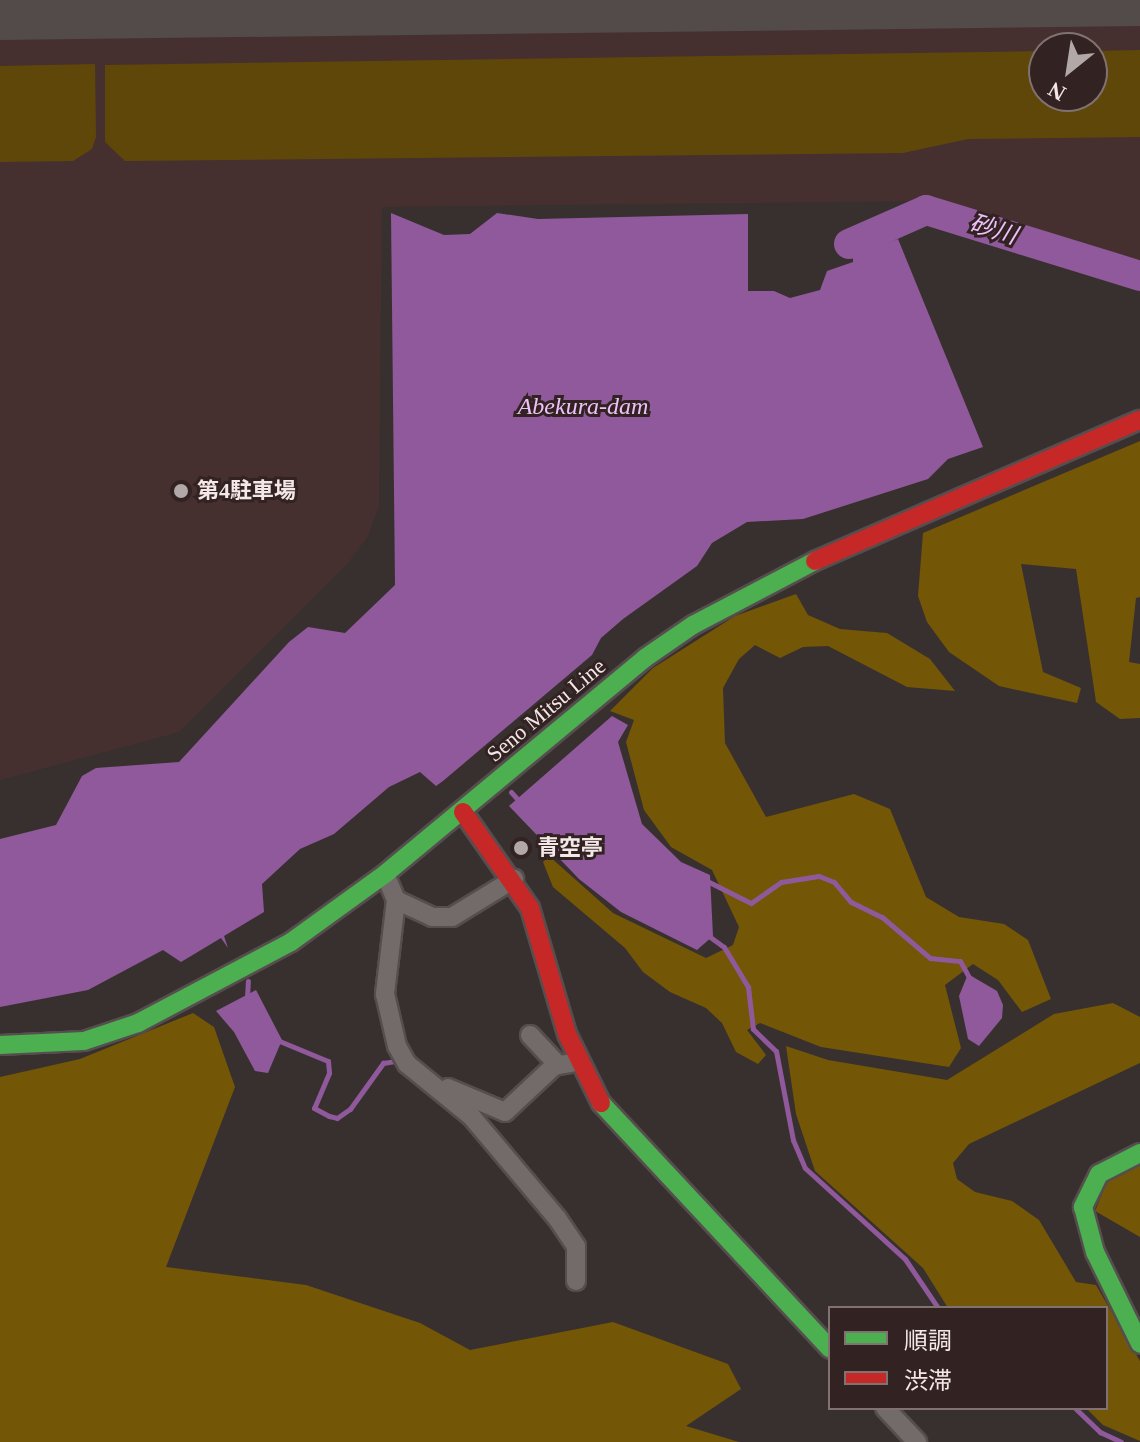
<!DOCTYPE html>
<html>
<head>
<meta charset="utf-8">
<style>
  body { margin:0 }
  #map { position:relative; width:1140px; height:1442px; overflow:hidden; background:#38302f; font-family:"Times New Roman","Noto Sans JP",serif }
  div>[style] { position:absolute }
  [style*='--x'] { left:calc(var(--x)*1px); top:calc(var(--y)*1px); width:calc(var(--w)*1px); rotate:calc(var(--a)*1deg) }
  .built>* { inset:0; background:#45302f }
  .green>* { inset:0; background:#5f470a }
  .forest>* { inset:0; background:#735606 }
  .water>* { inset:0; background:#90599c }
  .stream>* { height:5px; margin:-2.5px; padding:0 2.5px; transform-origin:2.5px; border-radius:2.5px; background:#90599c }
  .river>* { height:30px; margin:-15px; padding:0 15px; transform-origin:15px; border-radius:15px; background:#90599c }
  .taxiway>* { height:46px; margin:-23px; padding:0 23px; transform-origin:23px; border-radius:23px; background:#524b4a }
  .roads { filter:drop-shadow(2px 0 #564e4e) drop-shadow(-2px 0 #564e4e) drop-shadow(0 2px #564e4e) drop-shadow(0 -2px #564e4e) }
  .street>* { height:18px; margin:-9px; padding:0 9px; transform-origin:9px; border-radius:9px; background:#726b6a }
  .fast>* { height:18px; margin:-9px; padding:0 9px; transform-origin:9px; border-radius:9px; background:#4caf50 }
  .jam>* { height:18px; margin:-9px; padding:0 9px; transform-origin:9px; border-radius:9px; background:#c62828 }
  .dots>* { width:22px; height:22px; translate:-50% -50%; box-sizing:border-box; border:4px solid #322322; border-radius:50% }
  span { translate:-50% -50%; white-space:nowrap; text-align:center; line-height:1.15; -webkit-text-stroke:6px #322322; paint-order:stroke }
  .poi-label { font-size:22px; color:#f3e8e7; font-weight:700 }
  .left { translate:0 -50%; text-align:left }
  .street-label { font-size:22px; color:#f3e8e7 }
  .water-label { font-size:24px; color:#efc0fa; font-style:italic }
  .legend { position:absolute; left:828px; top:1306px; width:280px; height:104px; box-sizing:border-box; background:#322322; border:2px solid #7f7271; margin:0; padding:10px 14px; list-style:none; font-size:24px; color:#f3e8e7 }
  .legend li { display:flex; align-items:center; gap:16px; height:40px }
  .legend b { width:40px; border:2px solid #7f7271 }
  .north { position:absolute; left:1028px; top:32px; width:80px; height:80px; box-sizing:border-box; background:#322322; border:2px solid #7f7271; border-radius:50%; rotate:210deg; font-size:22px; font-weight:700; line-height:32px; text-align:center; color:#f3e8e7 }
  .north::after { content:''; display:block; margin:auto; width:28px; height:36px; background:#b2a8a7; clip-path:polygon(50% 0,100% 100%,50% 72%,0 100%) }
</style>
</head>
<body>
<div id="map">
  <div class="built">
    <div style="clip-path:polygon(evenodd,0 0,1140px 0,1140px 268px,929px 201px,382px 207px,379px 506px,368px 536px,348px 563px,179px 732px,0 780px,0 0,1044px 48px,1092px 48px,1092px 96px,1044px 96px,1044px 48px)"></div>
  </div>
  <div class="green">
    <div style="clip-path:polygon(1140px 50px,1140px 137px,968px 139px,903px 153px,125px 161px,105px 142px,105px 65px,1044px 51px,1044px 96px,1092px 96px,1092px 51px)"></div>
    <div style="clip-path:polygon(95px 64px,96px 137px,92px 149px,73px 161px,0 162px,0 66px)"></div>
  </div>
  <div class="forest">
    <div style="clip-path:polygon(1140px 441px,1140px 597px,1136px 598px,1129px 662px,1140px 664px,1140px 718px,1120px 719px,1096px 702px,1076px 569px,1021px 564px,1043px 672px,1081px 688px,1077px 703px,999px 686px,949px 652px,927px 622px,918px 596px,923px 533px)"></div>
    <div style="clip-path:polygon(796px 594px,808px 615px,840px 629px,887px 633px,930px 659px,955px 691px,907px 687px,828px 646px,803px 647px,780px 658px,755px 645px,739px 659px,723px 688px,725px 743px,766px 817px,854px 794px,890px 809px,926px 897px,959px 917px,1004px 924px,1028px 940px,1051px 999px,1022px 1012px,998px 980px,973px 964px,945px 985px,961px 1048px,949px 1067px,821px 1047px,760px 1023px,747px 1030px,766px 1055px,758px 1064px,736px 1052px,722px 1023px,706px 1008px,670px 992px,643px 972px,625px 948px,553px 887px,543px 862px,549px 856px,613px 913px,706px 958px,733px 945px,739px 927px,712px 870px,671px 847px,644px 810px,626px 742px,634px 720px,610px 711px,653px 668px,735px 616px)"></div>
    <div style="clip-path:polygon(1113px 1003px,1140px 1017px,1140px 1063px,969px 1144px,953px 1163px,957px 1179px,975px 1192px,1012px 1201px,1039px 1220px,1076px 1282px,1096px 1285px,1140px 1361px,1140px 1441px,1103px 1425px,1086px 1408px,1106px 1408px,1106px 1308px,948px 1308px,923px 1268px,815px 1171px,796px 1114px,786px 1046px,828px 1060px,947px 1080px,1054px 1014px)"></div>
    <div style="clip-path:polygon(193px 1013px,214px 1027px,235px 1087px,166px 1267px,306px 1285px,420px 1323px,470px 1350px,613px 1322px,728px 1364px,741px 1389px,686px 1426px,739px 1442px,0 1442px,0 1077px,80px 1059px)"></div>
    <div style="clip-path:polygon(1140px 1160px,1140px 1237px,1095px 1211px,1108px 1179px)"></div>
  </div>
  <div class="water">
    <div style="clip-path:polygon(391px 213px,444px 235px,470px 234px,497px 213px,538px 219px,748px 214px,748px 291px,774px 291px,790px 298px,820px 290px,827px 271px,853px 262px,853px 254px,898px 239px,983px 447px,948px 459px,928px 479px,803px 519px,747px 522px,712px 543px,697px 566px,623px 619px,601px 638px,592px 655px,443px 781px,436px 786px,420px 772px,389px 787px,334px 834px,300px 849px,262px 884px,264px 912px,224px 936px,228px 948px,221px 938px,181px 962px,163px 950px,88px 990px,0 1007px,0 839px,56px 825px,82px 776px,96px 768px,179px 762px,289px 642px,308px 627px,345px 633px,395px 585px)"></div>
    <div style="clip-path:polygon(612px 716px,628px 725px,618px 742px,642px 824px,681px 862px,710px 875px,713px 936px,697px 950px,621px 912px,579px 879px,509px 806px)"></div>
    <div style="clip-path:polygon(968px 974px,997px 991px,1003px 1005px,1002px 1018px,979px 1046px,968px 1039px,959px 996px)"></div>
    <div style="clip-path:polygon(256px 990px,282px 1040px,268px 1073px,255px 1071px,234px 1032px,216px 1011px)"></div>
  </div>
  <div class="stream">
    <div style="--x:511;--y:792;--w:12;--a:48"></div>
    <div style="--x:707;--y:881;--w:49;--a:26.6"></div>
    <div style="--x:751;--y:903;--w:37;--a:-35"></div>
    <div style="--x:781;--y:882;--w:38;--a:-9"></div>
    <div style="--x:819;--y:876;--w:16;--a:22"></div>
    <div style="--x:834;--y:882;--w:26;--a:50"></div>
    <div style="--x:851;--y:902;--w:34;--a:26"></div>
    <div style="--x:882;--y:917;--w:63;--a:40.5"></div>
    <div style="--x:930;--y:958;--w:30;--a:6"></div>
    <div style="--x:960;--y:961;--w:21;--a:61"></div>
    <div style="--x:706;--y:934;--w:22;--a:36"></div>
    <div style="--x:724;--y:947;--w:47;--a:59"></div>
    <div style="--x:748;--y:987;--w:42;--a:83.2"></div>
    <div style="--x:753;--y:1029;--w:32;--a:44"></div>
    <div style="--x:776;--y:1051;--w:91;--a:79.2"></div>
    <div style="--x:793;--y:1140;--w:30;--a:67"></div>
    <div style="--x:805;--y:1168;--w:135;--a:42.3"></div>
    <div style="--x:905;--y:1259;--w:59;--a:56"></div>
    <div style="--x:247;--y:998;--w:17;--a:-87"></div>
    <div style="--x:277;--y:1040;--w:55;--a:22.4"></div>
    <div style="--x:328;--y:1061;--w:12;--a:85"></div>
    <div style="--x:329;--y:1073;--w:38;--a:113"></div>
    <div style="--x:314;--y:1108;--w:17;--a:28"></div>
    <div style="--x:329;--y:1116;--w:8;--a:14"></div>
    <div style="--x:337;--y:1118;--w:16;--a:-35"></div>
    <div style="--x:350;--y:1109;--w:57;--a:-54.3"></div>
    <div style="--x:383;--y:1063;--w:12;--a:-9"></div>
    <div style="--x:1075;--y:1408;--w:35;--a:44"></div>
    <div style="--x:1100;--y:1432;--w:23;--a:25"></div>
  </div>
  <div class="river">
    <div style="--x:849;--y:244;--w:84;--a:-23.8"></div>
    <div style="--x:926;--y:210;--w:224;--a:17.1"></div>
  </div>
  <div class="taxiway">
    <div style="--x:0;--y:17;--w:1140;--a:-0.7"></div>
  </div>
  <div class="roads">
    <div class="street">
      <div style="--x:385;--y:874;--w:28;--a:67"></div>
      <div style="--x:396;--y:900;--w:95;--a:96.7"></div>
      <div style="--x:385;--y:994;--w:53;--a:77"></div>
      <div style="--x:397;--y:1046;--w:21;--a:61"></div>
      <div style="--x:407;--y:1064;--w:82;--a:39.1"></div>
      <div style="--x:471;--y:1116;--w:133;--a:49.9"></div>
      <div style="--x:557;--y:1218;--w:34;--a:56"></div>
      <div style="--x:576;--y:1246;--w:35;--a:90"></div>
      <div style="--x:396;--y:900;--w:40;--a:25"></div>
      <div style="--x:432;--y:917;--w:20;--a:0"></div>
      <div style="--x:452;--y:917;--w:73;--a:-31.5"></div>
      <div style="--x:530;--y:1035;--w:41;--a:47"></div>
      <div style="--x:448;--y:1088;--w:62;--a:22.8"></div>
      <div style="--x:505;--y:1112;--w:67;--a:-43.2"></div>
      <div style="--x:554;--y:1066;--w:23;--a:-10"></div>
      <div style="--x:885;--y:1408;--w:47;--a:46.7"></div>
    </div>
    <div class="fast">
      <div style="--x:0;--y:1045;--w:84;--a:-2.7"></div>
      <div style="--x:84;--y:1041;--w:57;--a:-18.4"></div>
      <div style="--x:138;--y:1023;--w:173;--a:-27.9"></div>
      <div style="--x:291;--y:942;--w:116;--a:-35.9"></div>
      <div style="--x:385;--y:874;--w:338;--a:-39.7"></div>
      <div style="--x:645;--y:658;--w:58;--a:-34.5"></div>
      <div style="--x:693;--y:625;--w:138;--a:-27.7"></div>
      <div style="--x:601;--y:1103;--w:336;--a:47"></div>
      <div style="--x:1140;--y:1153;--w:46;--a:152.9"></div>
      <div style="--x:1099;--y:1174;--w:37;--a:116"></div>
      <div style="--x:1083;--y:1207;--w:47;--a:75.1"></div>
      <div style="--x:1095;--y:1252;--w:102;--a:63.9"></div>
    </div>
    <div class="jam">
      <div style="--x:815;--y:561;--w:354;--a:-23.5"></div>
      <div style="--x:463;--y:812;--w:117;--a:55.1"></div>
      <div style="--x:530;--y:908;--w:131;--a:73.6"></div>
      <div style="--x:567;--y:1034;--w:77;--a:63.8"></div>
    </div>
  </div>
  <div class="dots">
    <div style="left:181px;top:491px;background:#b2a8a7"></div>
    <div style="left:521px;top:848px;background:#b2a8a7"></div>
  </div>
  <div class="poi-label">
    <span class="left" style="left:197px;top:491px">第4駐車場</span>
    <span class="left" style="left:537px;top:848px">青空亭</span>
  </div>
  <div class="street-label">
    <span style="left:546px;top:710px;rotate:-40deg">Seno Mitsu Line</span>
  </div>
  <div class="water-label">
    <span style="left:993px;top:230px;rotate:17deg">砂川</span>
    <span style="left:583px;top:407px">Abekura-dam</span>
  </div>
  <ul class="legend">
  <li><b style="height:10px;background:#4caf50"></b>順調</li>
  <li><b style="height:10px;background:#c62828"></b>渋滞</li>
  </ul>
  <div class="north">N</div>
</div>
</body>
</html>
